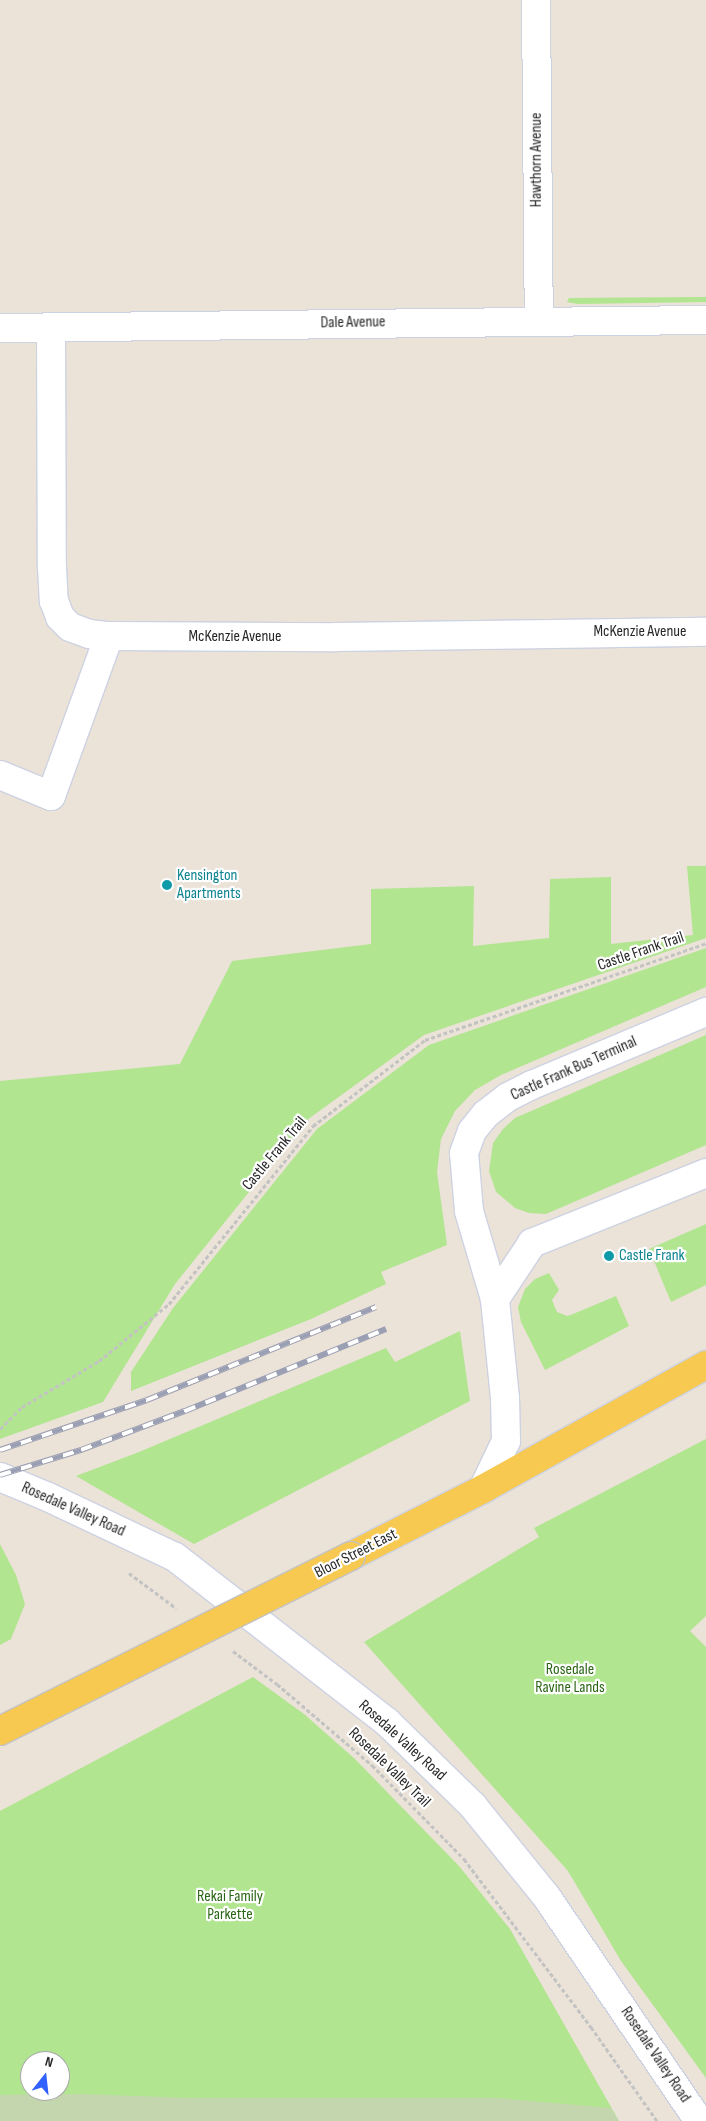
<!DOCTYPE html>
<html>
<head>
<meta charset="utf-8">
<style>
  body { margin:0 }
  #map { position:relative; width:706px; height:2121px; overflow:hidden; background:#ebe2d8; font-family:"Sofia Sans Condensed",sans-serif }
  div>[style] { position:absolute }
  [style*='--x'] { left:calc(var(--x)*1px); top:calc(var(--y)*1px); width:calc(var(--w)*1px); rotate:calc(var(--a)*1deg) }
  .green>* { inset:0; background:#b1e590 }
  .cemetery>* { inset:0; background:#c3d6ae }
  .path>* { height:3px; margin-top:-1.5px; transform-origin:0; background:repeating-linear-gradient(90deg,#c3c3c3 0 4px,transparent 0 6.5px) }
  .roads { filter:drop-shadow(1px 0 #cdd2e2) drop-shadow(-1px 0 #cdd2e2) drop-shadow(0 1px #cdd2e2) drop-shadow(0 -1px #cdd2e2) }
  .minor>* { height:28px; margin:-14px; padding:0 14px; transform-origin:14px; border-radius:14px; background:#fff }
  .major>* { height:28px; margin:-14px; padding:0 14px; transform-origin:14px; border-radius:14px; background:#f7c950 }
  .rail>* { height:5.5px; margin-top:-2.75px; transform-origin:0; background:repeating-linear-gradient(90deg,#fff 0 11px,#9b9fb3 0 22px); box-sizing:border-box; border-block:1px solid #9b9fb3 }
  .bridges { filter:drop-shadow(1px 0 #c3c3c3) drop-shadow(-1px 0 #c3c3c3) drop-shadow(0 1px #c3c3c3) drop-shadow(0 -1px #c3c3c3) }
  .major-bridge>* { height:28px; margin:-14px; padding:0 14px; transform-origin:14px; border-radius:14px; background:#f7c950 }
  .dots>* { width:14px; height:14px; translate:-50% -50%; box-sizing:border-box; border:2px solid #fff; border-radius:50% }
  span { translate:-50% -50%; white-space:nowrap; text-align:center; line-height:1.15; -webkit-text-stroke:4.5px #fff; paint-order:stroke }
  .street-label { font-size:16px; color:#272727 }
  .culture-label { font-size:16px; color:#0d838f }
  .left { translate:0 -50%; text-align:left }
  .park-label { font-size:16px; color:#2a6615 }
  .north { position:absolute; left:20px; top:2051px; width:50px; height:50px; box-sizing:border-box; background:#fff; border:1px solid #a9a9a9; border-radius:50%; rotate:16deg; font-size:14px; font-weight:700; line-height:20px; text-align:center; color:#272727 }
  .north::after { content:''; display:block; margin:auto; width:18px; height:22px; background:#3161ff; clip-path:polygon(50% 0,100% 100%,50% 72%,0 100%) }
</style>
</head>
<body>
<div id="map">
  <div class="green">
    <div style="clip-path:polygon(706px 297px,706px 302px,578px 304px,567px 302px,569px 298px)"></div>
    <div style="clip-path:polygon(687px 866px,706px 866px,706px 938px,424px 1035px,307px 1120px,175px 1284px,103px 1402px,0 1439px,0 1081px,180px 1064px,232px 961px,371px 944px,371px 889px,474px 886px,473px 946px,549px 938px,550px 879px,611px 877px,611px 944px,693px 935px)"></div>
    <div style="clip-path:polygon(706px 948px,706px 987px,501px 1075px,475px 1090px,455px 1111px,441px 1139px,437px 1172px,447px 1245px,381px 1272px,386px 1284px,311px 1319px,131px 1391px,131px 1372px,173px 1308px,317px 1129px,429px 1045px)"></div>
    <div style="clip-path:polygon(706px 1035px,706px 1145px,546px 1214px,529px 1213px,515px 1208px,496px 1192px,489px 1171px,493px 1143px,503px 1129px,515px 1118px)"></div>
    <div style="clip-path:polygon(706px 1224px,706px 1285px,671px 1302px,649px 1249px)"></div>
    <div style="clip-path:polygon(549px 1273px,559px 1290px,552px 1300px,557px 1312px,567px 1316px,573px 1314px,616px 1296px,629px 1326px,545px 1370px,521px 1322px,518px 1307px,525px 1289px,535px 1279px)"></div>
    <div style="clip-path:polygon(460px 1331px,470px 1401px,194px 1544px,76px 1476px,139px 1452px,386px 1348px,395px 1362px)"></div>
    <div style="clip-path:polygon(706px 1439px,706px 1616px,690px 1631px,706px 1647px,706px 2078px,621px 1961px,568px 1871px,364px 1642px,539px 1537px,534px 1528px)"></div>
    <div style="clip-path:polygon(0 1544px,16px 1575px,25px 1604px,11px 1639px,0 1645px)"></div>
    <div style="clip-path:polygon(evenodd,253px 1677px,304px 1714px,355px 1759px,459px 1866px,510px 1929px,619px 2121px,198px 2121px,0 2095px,0 1811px,253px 1677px,30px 2061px,60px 2061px,60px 2091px,30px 2091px,30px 2061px)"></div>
  </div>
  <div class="cemetery">
    <div style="clip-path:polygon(80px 2094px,190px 2098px,498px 2098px,611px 2108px,619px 2121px,0 2121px,0 2095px)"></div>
  </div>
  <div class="path">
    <div style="--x:0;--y:1429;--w:31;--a:-45"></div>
    <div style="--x:22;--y:1407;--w:90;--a:-30.9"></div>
    <div style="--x:99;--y:1361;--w:90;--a:-39.2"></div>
    <div style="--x:169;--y:1304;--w:229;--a:-51"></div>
    <div style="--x:313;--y:1126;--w:141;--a:-37.5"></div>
    <div style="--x:425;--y:1040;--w:297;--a:-19"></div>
    <div style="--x:129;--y:1573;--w:59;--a:36.7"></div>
    <div style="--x:233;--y:1651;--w:55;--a:36.9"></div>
    <div style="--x:277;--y:1684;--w:125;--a:40.5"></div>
    <div style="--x:372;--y:1765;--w:132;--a:45.6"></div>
    <div style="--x:464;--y:1859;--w:211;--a:52.9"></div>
    <div style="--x:591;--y:2027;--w:115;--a:54.9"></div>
  </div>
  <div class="roads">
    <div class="minor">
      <div style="--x:536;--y:0;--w:321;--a:89.5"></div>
      <div style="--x:51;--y:327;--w:240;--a:89.8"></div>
      <div style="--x:52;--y:567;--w:34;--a:87"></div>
      <div style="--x:54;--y:601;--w:17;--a:69"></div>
      <div style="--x:60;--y:617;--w:14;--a:45"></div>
      <div style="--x:70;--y:627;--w:20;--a:20"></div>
      <div style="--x:89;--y:634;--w:20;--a:6"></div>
      <div style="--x:109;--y:636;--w:227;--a:0.3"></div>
      <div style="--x:336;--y:637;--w:370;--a:-0.8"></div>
      <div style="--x:0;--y:328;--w:706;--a:-0.65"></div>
      <div style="--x:0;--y:775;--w:55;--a:22.4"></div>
      <div style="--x:51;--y:796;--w:170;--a:-70.1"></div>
      <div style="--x:495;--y:1299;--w:67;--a:-56.5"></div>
      <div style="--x:532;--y:1243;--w:188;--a:-21.9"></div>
      <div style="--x:0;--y:1477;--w:52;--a:22.6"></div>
      <div style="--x:48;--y:1497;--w:140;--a:25.3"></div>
      <div style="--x:175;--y:1557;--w:269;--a:37.9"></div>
      <div style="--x:387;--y:1722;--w:120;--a:44.3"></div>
      <div style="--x:473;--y:1806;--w:116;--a:51"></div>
      <div style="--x:546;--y:1896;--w:272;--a:55.8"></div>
      <div style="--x:483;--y:1489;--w:53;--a:-64.4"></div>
      <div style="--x:506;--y:1441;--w:43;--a:-91.3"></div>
      <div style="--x:505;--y:1398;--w:100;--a:-95.8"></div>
      <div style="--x:495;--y:1299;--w:92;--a:-106.5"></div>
      <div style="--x:469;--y:1211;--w:58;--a:-94.9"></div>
      <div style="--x:464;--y:1153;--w:23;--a:-70"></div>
      <div style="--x:472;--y:1131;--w:22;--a:-51"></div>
      <div style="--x:486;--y:1114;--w:28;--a:-38"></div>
      <div style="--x:508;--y:1097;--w:27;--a:-27"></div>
      <div style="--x:532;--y:1085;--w:189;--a:-22.8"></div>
    </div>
    <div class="major">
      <div style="--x:351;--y:1556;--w:148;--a:-26.9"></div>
      <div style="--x:483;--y:1489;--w:255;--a:-29.1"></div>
    </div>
  </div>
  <div class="rail">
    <div style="--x:0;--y:1450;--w:155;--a:-18.8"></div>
    <div style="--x:147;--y:1400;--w:247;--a:-22.1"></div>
    <div style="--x:0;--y:1475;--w:85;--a:-17.2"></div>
    <div style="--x:81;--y:1450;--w:111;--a:-20.6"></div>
    <div style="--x:185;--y:1411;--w:217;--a:-22.2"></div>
  </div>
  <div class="bridges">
    <div class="major-bridge">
      <div style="--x:0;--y:1731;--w:392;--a:-26.5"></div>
    </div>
  </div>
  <div class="dots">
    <div style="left:167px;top:885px;background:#0f9aa8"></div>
    <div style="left:609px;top:1256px;background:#0f9aa8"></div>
  </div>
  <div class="street-label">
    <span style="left:537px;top:160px;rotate:-90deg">Hawthorn Avenue</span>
    <span style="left:353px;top:323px;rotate:-1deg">Dale Avenue</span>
    <span style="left:640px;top:632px">McKenzie Avenue</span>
    <span style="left:235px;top:637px">McKenzie Avenue</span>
    <span style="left:641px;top:952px;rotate:-19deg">Castle Frank Trail</span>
    <span style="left:574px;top:1069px;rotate:-24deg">Castle Frank Bus Terminal</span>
    <span style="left:275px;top:1154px;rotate:-50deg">Castle Frank Trail</span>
    <span style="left:73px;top:1510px;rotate:24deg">Rosedale Valley Road</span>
    <span style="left:356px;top:1554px;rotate:-27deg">Bloor Street East</span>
    <span style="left:402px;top:1741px;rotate:42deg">Rosedale Valley Road</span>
    <span style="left:389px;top:1768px;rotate:44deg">Rosedale Valley Trail</span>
    <span style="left:655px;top:2055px;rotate:56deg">Rosedale Valley Road</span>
  </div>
  <div class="culture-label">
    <span class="left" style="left:177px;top:885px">Kensington<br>Apartments</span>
    <span class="left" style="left:619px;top:1256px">Castle Frank</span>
  </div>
  <div class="park-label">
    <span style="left:570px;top:1679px">Rosedale<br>Ravine Lands</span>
    <span style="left:230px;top:1906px">Rekai Family<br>Parkette</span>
  </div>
  <div class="north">N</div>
</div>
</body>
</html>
